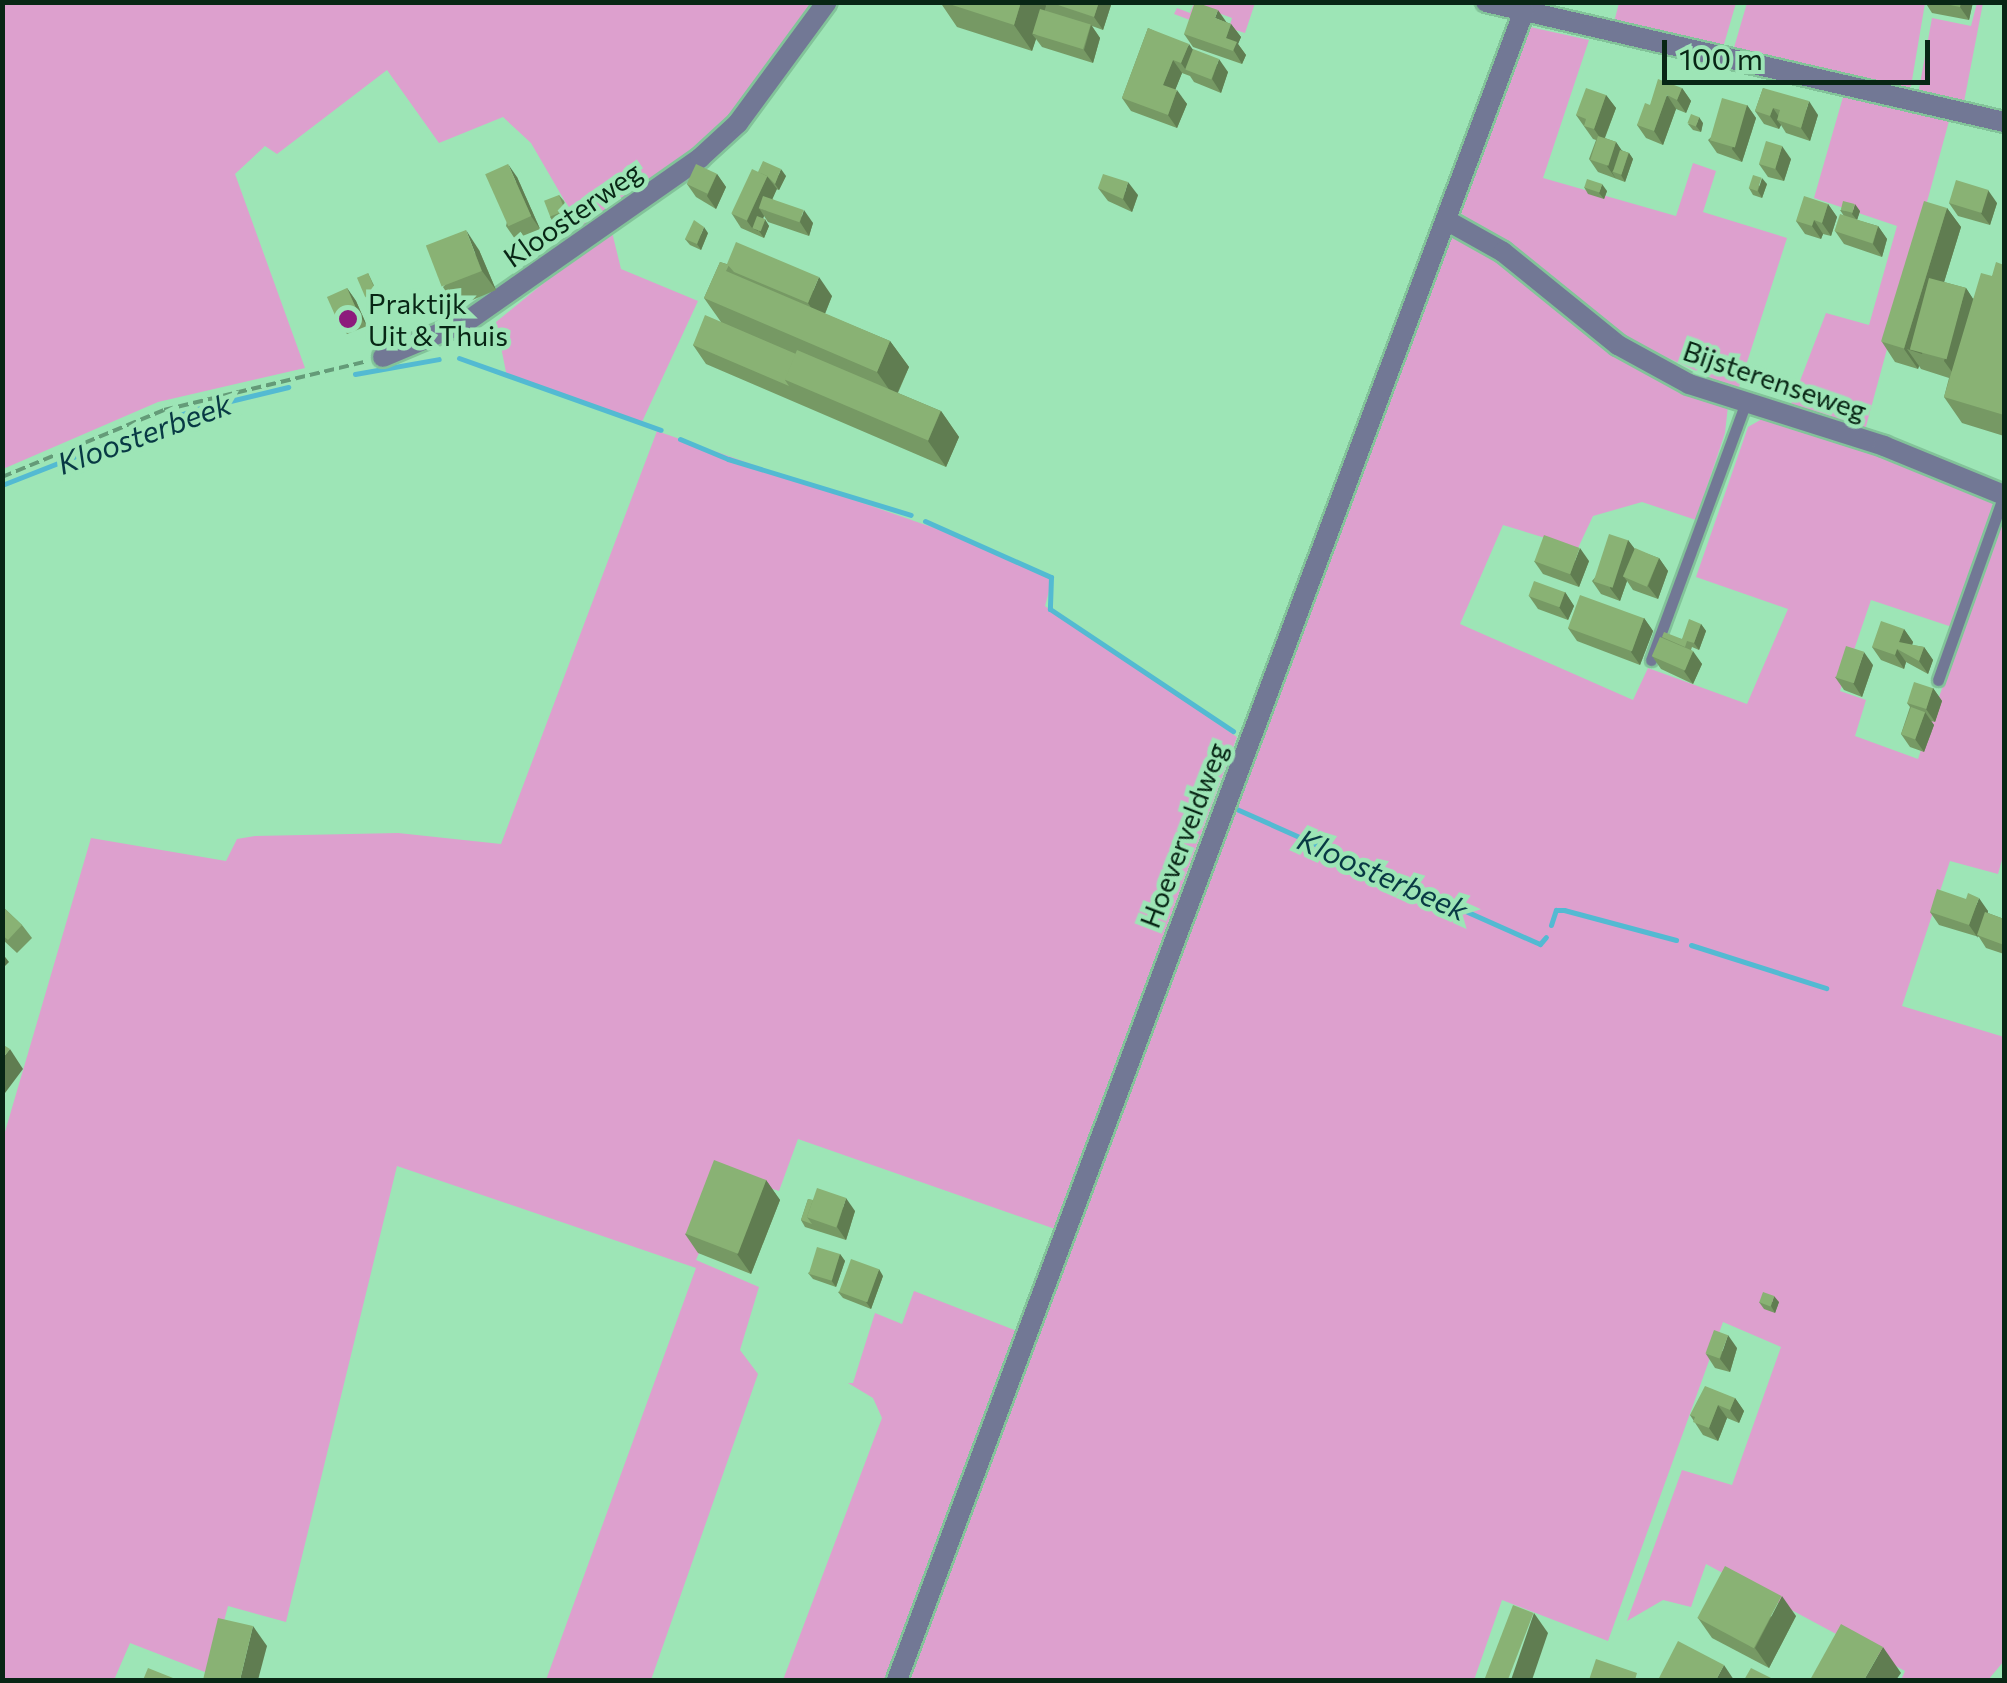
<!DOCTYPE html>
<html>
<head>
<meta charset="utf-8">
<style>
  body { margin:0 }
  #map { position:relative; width:2007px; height:1683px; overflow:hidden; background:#9de5b6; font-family:Commissioner,sans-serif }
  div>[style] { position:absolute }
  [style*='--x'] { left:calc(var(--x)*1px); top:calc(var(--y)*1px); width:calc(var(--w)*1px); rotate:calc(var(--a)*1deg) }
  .green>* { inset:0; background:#dda0ce }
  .stream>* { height:5px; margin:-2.5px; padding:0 2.5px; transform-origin:2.5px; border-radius:2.5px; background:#53bad2 }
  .path>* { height:4px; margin-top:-2px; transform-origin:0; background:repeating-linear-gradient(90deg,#649b78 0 10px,transparent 0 15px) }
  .roads { filter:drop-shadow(2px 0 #82c399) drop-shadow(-2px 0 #82c399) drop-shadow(0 2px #82c399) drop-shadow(0 -2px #82c399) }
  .service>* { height:11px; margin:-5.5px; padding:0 5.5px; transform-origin:5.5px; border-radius:5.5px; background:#727895 }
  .minor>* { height:20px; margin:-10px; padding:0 10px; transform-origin:10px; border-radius:10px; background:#727895 }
  .wall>* { inset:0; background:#769964 }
  .shaded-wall>* { inset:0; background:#607d51 }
  .building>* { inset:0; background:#89b274; transform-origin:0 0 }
  .dots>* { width:28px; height:28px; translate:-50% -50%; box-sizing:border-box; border:5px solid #9de5b6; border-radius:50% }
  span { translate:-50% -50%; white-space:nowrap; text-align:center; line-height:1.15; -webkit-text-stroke:9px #9de5b6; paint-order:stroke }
  .street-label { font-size:28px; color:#082615 }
  .poi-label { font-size:28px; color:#082615 }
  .left { translate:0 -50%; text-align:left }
  .water-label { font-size:30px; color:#083944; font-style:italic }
  .frame { position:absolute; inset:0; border:5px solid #082615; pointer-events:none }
  .scale { position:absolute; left:1662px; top:40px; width:268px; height:45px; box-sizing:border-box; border:5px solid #082615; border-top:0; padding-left:12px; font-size:30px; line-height:35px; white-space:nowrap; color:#082615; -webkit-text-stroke:8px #9de5b6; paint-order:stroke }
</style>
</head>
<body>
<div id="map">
  <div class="green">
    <div style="clip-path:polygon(3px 3px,816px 3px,737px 120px,581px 229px,531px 143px,503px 117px,439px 143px,387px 70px,277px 154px,265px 146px,235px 174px,305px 368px,158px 402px,3px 469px)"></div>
    <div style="clip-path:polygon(1194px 3px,1255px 3px,1245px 33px,1229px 28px,1232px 18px,1205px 8px,1198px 23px,1174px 14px,1177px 8px,1190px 13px)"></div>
    <div style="clip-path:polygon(1619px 3px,1736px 3px,1722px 51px,1613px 26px)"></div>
    <div style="clip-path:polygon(1747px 3px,1925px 3px,1911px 86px,1904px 92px,1733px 51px)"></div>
    <div style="clip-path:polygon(1977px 3px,1983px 3px,1963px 107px,1923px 96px,1919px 89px,1932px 18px,1971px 26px)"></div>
    <div style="clip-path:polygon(1530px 27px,1589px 40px,1543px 178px,1676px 216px,1693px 163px,1716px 171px,1703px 212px,1787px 238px,1738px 390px,1620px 336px,1540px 268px,1459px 212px)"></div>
    <div style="clip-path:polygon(1843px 97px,1949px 121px,1865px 430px,1790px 407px,1826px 313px,1869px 325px,1897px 226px,1814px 198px)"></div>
    <div style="clip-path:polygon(611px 228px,621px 269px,698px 301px,641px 424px,507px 377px,496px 322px)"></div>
    <div style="clip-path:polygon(1448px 234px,1457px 234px,1489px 252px,1598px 342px,1639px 366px,1728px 406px,1725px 433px,1696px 520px,1642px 502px,1593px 516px,1578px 548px,1503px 525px,1460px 624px,1633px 700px,1648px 668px,1747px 704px,1788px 609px,1696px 577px,1748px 427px,1762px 419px,1898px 463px,1994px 501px,1952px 627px,1871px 600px,1840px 691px,1866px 700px,1855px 736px,1918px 759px,2004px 506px,2004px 853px,1998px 874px,1950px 861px,1902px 1006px,2004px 1037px,2004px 1661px,1988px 1680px,1901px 1680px,1905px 1671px,1706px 1564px,1691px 1607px,1663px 1600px,1627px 1621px,1682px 1470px,1732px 1485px,1781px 1347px,1723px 1322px,1608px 1641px,1502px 1600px,1474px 1680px,906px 1680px)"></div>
    <div style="clip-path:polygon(657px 431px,960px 537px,1052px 580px,1045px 606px,1237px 737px,1055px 1229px,798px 1139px,779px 1191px,732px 1176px,696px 1260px,759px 1287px,740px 1350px,758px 1374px,651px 1680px,546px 1680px,696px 1268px,397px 1166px,286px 1622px,228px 1606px,210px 1674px,130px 1643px,114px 1680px,3px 1680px,2px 1142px,91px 838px,226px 861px,237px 839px,255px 836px,398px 833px,501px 844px)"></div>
    <div style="clip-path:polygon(914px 1291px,1017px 1331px,890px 1680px,783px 1680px,882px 1418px,873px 1398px,848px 1383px,853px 1383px,875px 1313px,902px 1324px)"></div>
  </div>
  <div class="stream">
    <div style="--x:459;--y:358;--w:214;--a:19.6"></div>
    <div style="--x:355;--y:374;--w:85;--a:-10.1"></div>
    <div style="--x:680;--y:439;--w:52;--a:22.6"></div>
    <div style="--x:728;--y:459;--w:191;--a:17"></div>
    <div style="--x:2;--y:485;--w:205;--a:-21.4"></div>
    <div style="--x:193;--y:410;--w:98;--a:-13.6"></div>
    <div style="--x:925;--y:521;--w:138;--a:24"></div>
    <div style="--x:1051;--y:577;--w:32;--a:92"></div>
    <div style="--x:1050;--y:609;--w:220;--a:33.7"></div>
    <div style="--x:1232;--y:807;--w:337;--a:24"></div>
    <div style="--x:1540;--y:944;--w:9;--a:-49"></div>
    <div style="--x:1551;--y:925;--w:16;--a:-72"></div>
    <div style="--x:1556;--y:910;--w:8;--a:0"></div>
    <div style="--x:1564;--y:910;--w:116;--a:15"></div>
    <div style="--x:1691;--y:945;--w:142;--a:17.7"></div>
  </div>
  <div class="path">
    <div style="--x:2;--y:477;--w:175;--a:-22.5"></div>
    <div style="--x:164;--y:410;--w:206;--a:-13.5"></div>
  </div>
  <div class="roads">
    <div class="service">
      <div style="--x:1651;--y:660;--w:272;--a:-69.8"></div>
      <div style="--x:1938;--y:680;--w:196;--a:-70.4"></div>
    </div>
    <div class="minor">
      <div style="--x:1486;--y:2;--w:532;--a:13.04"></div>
      <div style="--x:1446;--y:220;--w:65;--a:29.3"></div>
      <div style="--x:1503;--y:252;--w:148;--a:39"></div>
      <div style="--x:1618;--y:345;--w:81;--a:28.8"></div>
      <div style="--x:1689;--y:384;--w:205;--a:17.6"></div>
      <div style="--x:1884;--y:446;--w:130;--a:22.2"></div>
      <div style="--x:383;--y:357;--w:90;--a:-22.9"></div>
      <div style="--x:466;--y:322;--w:286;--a:-35"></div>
      <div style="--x:700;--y:158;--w:52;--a:-42.6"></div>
      <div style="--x:738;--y:123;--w:150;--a:-53.7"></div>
      <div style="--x:897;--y:1680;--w:1783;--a:-69.41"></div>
    </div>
  </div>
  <div class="wall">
    <div style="clip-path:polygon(940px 2px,1109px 2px,1111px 5px,1103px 30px,1092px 26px,1100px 38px,1093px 63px,1042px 47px,1036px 39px,1032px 51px,957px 27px)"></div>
    <div style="clip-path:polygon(1925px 2px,1973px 2px,1969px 20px,1932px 13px)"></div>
    <div style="clip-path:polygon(1226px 22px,1231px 24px,1241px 37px,1238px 44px,1246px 55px,1242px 64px,1193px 47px,1184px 34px)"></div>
    <div style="clip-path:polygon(1148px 28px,1192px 49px,1228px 72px,1221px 93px,1194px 82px,1190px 76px,1182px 73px,1175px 90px,1187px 104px,1177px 128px,1131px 111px,1122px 98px)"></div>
    <div style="clip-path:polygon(1682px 88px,1691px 101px,1686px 113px,1676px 109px,1663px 145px,1646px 138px,1637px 125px,1650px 105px)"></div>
    <div style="clip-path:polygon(1763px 88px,1818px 115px,1810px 141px,1786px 133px,1781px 125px,1779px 129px,1764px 124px,1755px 111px)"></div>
    <div style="clip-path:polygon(1606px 95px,1616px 108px,1605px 138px,1616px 142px,1621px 150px,1629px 153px,1633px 159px,1625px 182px,1598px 172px,1589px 159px,1596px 140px,1593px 139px,1576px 115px)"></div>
    <div style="clip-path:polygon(1747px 105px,1756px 118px,1742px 162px,1717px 153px,1708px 140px)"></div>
    <div style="clip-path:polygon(1703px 123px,1701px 132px,1693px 130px,1688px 124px)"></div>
    <div style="clip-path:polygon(1791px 159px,1784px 181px,1768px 177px,1759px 164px)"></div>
    <div style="clip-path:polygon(758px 172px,786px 176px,779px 190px,776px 189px,772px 199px,813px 223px,809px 236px,768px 222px,764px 216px,763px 218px,769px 226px,764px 238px,741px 228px,732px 214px)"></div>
    <div style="clip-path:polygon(717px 174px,726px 187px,716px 209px,696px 197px,687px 184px)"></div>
    <div style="clip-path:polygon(517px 177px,540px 229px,515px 239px,506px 226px)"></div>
    <div style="clip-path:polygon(1767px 184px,1762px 198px,1753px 195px,1749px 188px)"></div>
    <div style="clip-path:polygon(1584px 187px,1607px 191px,1604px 199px,1588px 194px)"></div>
    <div style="clip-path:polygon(1098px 188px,1138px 195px,1132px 212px,1108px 201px)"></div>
    <div style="clip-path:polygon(559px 195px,564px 201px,570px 217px,554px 223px,550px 217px)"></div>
    <div style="clip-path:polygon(1949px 203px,1997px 203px,1990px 225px,1958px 216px)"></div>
    <div style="clip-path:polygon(1828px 204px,1837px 217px,1831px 236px,1823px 234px,1821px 239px,1805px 234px,1796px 221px)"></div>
    <div style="clip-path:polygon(1947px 208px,1961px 227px,1944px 282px,1966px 288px,1973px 299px,1992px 276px,2004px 265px,2004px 436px,1962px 423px,1944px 397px,1949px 378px,1921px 369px,1919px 366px,1918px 369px,1895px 362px,1882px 342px)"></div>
    <div style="clip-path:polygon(1840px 210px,1860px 211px,1857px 220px,1878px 226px,1887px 239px,1882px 257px,1844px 244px,1835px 231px,1844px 216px)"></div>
    <div style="clip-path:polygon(708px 233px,701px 250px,690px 245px,685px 239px)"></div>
    <div style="clip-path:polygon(479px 250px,496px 290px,456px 307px,443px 287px)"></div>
    <div style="clip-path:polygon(720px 262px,832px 296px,825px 314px,890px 341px,909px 367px,898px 393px,941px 411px,959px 437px,946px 467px,706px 364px,693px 345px,721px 322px,704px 298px)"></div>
    <div style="clip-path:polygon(368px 273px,381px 300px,371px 305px,366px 298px)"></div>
    <div style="clip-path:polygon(347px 288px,356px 301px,367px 326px,347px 334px,338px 321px)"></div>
    <div style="clip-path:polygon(1628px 540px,1634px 549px,1659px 558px,1668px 571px,1658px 599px,1633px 590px,1627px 581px,1620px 601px,1601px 594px,1592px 581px)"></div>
    <div style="clip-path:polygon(1534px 561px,1589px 561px,1579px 587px,1543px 574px)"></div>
    <div style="clip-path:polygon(1565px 592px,1574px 606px,1568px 620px,1538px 609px,1529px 596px)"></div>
    <div style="clip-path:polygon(1644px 618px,1653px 631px,1640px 665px,1577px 641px,1568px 628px)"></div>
    <div style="clip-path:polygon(1701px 624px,1706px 631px,1699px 650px,1692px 647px,1691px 650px,1702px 664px,1693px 684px,1661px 669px,1652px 656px,1662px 637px,1682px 639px)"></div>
    <div style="clip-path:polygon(1904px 629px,1913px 642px,1912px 645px,1924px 647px,1933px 660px,1928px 674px,1906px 662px,1904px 669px,1881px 660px,1872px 647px)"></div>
    <div style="clip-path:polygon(1873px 665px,1862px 697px,1844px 690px,1835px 677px)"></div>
    <div style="clip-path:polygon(1933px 688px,1942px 701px,1935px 722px,1931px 721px,1934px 725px,1924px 752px,1910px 747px,1901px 734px,1910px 707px,1907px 703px)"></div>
    <div style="clip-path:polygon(1966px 899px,1988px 911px,1988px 913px,2004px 919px,2004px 954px,1986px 948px,1979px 937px,1939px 925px,1930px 912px)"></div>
    <div style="clip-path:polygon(2px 906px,22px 925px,32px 938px,17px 953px,2px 939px)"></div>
    <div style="clip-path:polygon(766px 1180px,780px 1200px,751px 1274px,698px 1253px,685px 1234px)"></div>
    <div style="clip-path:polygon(808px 1199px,855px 1211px,846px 1240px,805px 1227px,801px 1220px)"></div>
    <div style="clip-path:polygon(840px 1254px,845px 1261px,836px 1287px,813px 1279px,808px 1273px)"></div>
    <div style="clip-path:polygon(883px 1276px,871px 1309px,843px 1298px,838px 1292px)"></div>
    <div style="clip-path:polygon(1759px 1302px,1779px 1302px,1775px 1313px,1764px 1309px)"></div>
    <div style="clip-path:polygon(1737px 1348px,1730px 1372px,1715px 1368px,1706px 1354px)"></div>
    <div style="clip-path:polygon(1735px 1398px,1744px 1411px,1739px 1423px,1727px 1418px,1718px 1441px,1703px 1435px,1690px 1415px)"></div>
    <div style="clip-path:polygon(1796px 1616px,1769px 1668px,1712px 1638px,1698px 1618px)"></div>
  </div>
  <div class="shaded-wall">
    <div style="clip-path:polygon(1021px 2px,1044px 2px,1046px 6px,1037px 35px,1032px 34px,1036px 39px,1032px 51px,1014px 25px)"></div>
    <div style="clip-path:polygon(1099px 2px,1109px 2px,1111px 5px,1103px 30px,1094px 17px)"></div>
    <div style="clip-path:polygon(1961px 2px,1973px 2px,1969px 20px,1960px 7px)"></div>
    <div style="clip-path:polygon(1218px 10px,1227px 23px,1215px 18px)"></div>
    <div style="clip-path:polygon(1231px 24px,1241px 37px,1238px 44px,1246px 55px,1242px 64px,1226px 38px)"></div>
    <div style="clip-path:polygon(1091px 25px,1100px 38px,1093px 63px,1084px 50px)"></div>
    <div style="clip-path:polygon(1189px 44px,1198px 57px,1186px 70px,1181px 63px)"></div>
    <div style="clip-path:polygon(1219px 59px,1228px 72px,1221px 93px,1212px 79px)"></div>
    <div style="clip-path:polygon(1173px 60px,1182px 73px,1172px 98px,1163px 85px)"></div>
    <div style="clip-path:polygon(1682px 88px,1691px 101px,1686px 113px,1677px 100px)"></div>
    <div style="clip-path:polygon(1177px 90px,1187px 104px,1177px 128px,1168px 115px)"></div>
    <div style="clip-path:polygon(1606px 95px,1616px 108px,1603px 142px,1594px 129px)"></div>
    <div style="clip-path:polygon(1667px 95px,1676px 109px,1663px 145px,1654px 131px)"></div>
    <div style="clip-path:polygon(1809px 101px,1818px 115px,1810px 141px,1801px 128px)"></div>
    <div style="clip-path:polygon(1747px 105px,1756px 118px,1742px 162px,1732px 149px)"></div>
    <div style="clip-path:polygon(1773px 108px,1782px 121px,1777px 120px,1781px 125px,1779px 129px,1770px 116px)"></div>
    <div style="clip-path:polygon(1699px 117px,1703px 123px,1701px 132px,1696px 126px)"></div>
    <div style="clip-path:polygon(1616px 142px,1625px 155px,1612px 172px,1616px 179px,1607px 166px)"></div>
    <div style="clip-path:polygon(1782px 146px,1791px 159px,1784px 181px,1775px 168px)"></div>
    <div style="clip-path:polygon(1629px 153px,1633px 159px,1625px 182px,1621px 175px)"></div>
    <div style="clip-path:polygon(508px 164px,517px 177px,540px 229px,531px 216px)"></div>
    <div style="clip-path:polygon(781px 169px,786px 176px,779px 190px,775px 184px)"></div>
    <div style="clip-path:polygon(717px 174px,726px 187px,716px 209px,707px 196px)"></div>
    <div style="clip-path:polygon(767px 176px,777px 189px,767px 211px,759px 208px,764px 216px,758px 231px,752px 228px,747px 221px)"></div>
    <div style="clip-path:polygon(1762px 178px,1767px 184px,1762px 198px,1758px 191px)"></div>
    <div style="clip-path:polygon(1128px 182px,1138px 195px,1132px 212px,1123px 199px)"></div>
    <div style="clip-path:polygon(1602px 184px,1607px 191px,1604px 199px,1599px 193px)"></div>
    <div style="clip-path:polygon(1988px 190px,1997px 203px,1990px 225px,1980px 212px)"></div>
    <div style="clip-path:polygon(1828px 204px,1837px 217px,1831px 236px,1822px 223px)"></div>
    <div style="clip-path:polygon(1855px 204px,1860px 211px,1857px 220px,1852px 214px)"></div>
    <div style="clip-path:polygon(1947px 208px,1961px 227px,1922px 354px,1907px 349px,1919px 366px,1918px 369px,1904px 349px)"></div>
    <div style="clip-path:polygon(804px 210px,813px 223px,809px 236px,800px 222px)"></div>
    <div style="clip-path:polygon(765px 219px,769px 226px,764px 238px,759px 231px)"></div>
    <div style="clip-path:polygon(1814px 220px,1823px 234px,1821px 239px,1812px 226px)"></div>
    <div style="clip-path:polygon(1878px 226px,1887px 239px,1882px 257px,1873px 244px)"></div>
    <div style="clip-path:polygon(704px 227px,708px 233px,701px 250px,697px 244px)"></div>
    <div style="clip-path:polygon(466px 230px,479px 250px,496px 290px,482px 271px)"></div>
    <div style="clip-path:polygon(819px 277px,832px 296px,821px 323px,808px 303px)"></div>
    <div style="clip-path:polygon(347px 288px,356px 301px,367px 326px,358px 313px)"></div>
    <div style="clip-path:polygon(1966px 288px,1979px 308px,1958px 380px,1944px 361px)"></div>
    <div style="clip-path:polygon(890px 341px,909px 367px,895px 398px,877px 372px)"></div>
    <div style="clip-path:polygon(941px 411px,959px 437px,946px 467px,928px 441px)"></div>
    <div style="clip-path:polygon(1628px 540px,1638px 553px,1624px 577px,1627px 581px,1620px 601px,1610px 588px)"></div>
    <div style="clip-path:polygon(1580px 548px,1589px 561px,1579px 587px,1570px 574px)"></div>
    <div style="clip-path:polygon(1659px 558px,1668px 571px,1658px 599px,1648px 586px)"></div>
    <div style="clip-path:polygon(1565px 592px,1574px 606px,1568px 620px,1559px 607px)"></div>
    <div style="clip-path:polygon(1644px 618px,1653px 631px,1640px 665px,1631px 652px)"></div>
    <div style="clip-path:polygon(1701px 624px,1706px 631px,1699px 650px,1694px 643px)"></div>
    <div style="clip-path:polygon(1904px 629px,1913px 642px,1909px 655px,1899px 642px)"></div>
    <div style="clip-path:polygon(1924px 647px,1933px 660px,1928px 674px,1919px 661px)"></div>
    <div style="clip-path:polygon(1897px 649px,1906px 662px,1904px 669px,1895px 655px)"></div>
    <div style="clip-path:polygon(1693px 651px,1702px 664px,1693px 684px,1684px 671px)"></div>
    <div style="clip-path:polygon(1864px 652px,1873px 665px,1862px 697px,1853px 683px)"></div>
    <div style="clip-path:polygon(1933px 688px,1942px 701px,1935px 722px,1926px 709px)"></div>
    <div style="clip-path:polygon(1925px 712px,1934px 725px,1924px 752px,1915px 739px)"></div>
    <div style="clip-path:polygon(1979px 898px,1988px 911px,1979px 936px,1977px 935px,1978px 938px,1969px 925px)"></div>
    <div style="clip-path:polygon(2px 953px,9px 962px,2px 969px)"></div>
    <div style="clip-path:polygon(10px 1049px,23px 1069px,2px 1097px,2px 1059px)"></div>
    <div style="clip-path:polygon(766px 1180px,780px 1200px,751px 1274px,737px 1254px)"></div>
    <div style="clip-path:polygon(846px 1198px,855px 1211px,846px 1240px,837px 1227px)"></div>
    <div style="clip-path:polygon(840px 1254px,845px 1261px,836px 1287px,831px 1280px)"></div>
    <div style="clip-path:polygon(879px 1269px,883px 1276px,871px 1309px,866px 1302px)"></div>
    <div style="clip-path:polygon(1774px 1296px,1779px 1302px,1775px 1313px,1771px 1306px)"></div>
    <div style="clip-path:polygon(1728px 1335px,1737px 1348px,1730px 1372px,1720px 1359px)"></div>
    <div style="clip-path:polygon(1735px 1398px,1744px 1411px,1739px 1423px,1730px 1410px)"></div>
    <div style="clip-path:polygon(1718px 1405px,1727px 1418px,1718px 1441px,1709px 1428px)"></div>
    <div style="clip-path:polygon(1782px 1596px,1796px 1616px,1769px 1668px,1755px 1648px)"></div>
    <div style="clip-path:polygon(1534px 1613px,1548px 1633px,1532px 1680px,1511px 1680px)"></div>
    <div style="clip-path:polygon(253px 1626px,267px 1646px,258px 1680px,240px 1680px)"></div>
    <div style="clip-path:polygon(1883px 1647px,1901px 1673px,1896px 1680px,1864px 1680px)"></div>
    <div style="clip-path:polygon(1724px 1665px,1734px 1680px,1716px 1680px)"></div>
  </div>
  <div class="building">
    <div style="clip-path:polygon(943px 2px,1021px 2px,1014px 25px)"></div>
    <div style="clip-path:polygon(1049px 2px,1099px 2px,1094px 17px)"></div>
    <div style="clip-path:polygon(1195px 2px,1218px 10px,1215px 18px,1231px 24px,1226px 38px,1237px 42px,1233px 51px,1184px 34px)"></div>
    <div style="clip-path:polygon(1936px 2px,1961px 2px,1960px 7px)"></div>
    <div style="left:1040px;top:9px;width:53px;height:26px;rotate:17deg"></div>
    <div style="clip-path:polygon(1148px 28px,1189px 44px,1181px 63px,1173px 60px,1163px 85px,1177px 90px,1168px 115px,1122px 98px)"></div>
    <div style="left:1193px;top:49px;width:28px;height:22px;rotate:21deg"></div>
    <div style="clip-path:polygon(1658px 79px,1682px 88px,1677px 100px,1667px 95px,1654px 131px,1637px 125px,1645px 103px,1650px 105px)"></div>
    <div style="clip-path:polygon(1586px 88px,1606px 95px,1594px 129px,1584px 126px,1586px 119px,1576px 115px)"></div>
    <div style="clip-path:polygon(1763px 88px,1809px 101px,1801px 128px,1777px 120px,1780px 110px,1773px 108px,1770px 116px,1755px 111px)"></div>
    <div style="left:1722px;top:98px;width:26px;height:44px;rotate:16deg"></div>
    <div style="left:1691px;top:114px;width:9px;height:10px;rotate:21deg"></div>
    <div style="left:1598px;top:136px;width:19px;height:25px;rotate:18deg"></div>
    <div style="left:1766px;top:141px;width:17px;height:24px;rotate:17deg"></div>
    <div style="left:1620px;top:150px;width:9px;height:23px;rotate:18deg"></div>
    <div style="clip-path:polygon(763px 161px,781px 169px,775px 184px,767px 176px,758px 172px)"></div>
    <div style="left:508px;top:164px;width:57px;height:25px;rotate:66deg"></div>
    <div style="left:696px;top:164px;width:23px;height:22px;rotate:25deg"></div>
    <div style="left:752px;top:169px;width:17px;height:49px;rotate:25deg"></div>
    <div style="clip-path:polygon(1103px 174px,1128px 182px,1123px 199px,1098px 188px)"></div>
    <div style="left:1753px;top:175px;width:9px;height:14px;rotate:18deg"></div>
    <div style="left:1587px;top:179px;width:16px;height:9px;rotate:18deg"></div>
    <div style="left:1956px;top:180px;width:34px;height:24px;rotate:17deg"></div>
    <div style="left:559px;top:195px;width:17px;height:16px;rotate:69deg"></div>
    <div style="left:763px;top:196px;width:43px;height:13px;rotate:19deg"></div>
    <div style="clip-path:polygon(1804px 196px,1828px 204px,1822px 223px,1814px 220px,1812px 226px,1796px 221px)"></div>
    <div style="left:1843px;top:201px;width:12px;height:9px;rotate:14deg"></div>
    <div style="left:1924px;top:201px;width:24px;height:147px;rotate:17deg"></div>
    <div style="left:1840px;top:214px;width:40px;height:18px;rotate:18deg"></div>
    <div style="left:757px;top:216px;width:9px;height:13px;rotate:21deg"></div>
    <div style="clip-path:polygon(694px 220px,704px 227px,697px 244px,685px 239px)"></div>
    <div style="left:466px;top:230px;width:44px;height:43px;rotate:69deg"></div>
    <div style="clip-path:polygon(736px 242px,819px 277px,808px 303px,734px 272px,727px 264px)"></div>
    <div style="clip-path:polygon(720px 262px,729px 265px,726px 271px,890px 341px,877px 372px,704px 298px)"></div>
    <div style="clip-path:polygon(1996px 262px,2004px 265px,2004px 415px,1944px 397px,1981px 273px,1992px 276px)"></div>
    <div style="left:368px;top:273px;width:23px;height:12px;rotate:67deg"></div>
    <div style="left:1929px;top:278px;width:38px;height:74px;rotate:15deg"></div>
    <div style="left:347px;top:288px;width:27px;height:22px;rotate:66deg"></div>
    <div style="clip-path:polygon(705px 315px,796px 354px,785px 380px,789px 386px,693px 345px)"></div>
    <div style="left:797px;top:350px;width:156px;height:32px;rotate:23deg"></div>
    <div style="left:1609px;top:534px;width:20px;height:50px;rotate:18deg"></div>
    <div style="left:1544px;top:535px;width:38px;height:28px;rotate:20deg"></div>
    <div style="left:1635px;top:548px;width:26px;height:31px;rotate:23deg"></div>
    <div style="left:1534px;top:581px;width:33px;height:16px;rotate:20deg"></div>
    <div style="left:1580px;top:595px;width:68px;height:35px;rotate:20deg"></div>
    <div style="clip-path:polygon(1689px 619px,1701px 624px,1694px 643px,1687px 641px,1685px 647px,1662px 637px,1664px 632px,1682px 639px)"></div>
    <div style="clip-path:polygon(1881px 621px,1904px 629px,1899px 642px,1924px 647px,1919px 661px,1897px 649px,1895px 655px,1872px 647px)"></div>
    <div style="left:1660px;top:637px;width:36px;height:21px;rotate:23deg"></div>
    <div style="left:1846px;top:646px;width:19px;height:33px;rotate:18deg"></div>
    <div style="left:1914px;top:682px;width:20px;height:22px;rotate:18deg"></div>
    <div style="left:1911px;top:707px;width:15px;height:29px;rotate:20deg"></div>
    <div style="clip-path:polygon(1937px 889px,1966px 899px,1968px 893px,1979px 898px,1969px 925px,1930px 912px)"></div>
    <div style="clip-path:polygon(2px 906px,22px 925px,8px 940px,2px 935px)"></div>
    <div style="clip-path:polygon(1985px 912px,2004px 919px,2004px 945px,1977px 935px)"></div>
    <div style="clip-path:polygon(2px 1044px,10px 1049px,2px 1059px)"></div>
    <div style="left:714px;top:1160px;width:56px;height:79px;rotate:21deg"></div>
    <div style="left:817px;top:1188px;width:31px;height:31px;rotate:19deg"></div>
    <div style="clip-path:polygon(808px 1199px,813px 1200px,807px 1217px,812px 1224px,801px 1220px)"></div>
    <div style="left:817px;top:1247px;width:24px;height:28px;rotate:17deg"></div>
    <div style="left:851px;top:1259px;width:30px;height:35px;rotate:20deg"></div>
    <div style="left:1763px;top:1292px;width:12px;height:11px;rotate:20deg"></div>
    <div style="left:1714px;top:1330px;width:15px;height:25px;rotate:20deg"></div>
    <div style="clip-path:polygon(1705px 1386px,1735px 1398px,1730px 1410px,1718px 1405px,1709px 1428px,1693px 1422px,1695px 1417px,1690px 1415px)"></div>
    <div style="left:1725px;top:1566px;width:64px;height:59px;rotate:28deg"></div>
    <div style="left:1513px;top:1605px;width:22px;height:79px;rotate:21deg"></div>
    <div style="clip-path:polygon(218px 1618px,253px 1626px,240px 1680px,203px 1680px)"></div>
    <div style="clip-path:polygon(1841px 1624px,1883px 1647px,1864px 1680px,1810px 1680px)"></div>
    <div style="clip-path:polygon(1678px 1641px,1724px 1665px,1716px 1680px,1658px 1680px)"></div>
    <div style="clip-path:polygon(1596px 1659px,1637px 1673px,1635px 1680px,1589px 1680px)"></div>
    <div style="clip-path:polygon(148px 1668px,173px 1678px,171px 1680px,143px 1680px)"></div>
    <div style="clip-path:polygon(1751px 1668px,1775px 1680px,1744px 1680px)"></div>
  </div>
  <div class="dots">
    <div style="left:348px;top:319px;background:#8d1b7c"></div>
  </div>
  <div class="street-label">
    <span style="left:572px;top:214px;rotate:-35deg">Kloosterweg</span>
    <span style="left:1775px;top:380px;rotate:19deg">Bijsterenseweg</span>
    <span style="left:1183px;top:835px;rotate:-69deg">Hoeverveldweg</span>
  </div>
  <div class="poi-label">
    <span class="left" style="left:368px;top:319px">Praktijk<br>Uit &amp; Thuis</span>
  </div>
  <div class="water-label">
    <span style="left:144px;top:433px;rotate:-20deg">Kloosterbeek</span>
    <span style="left:1383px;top:874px;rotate:24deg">Kloosterbeek</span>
  </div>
  <div class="frame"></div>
  <div class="scale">100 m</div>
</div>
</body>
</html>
